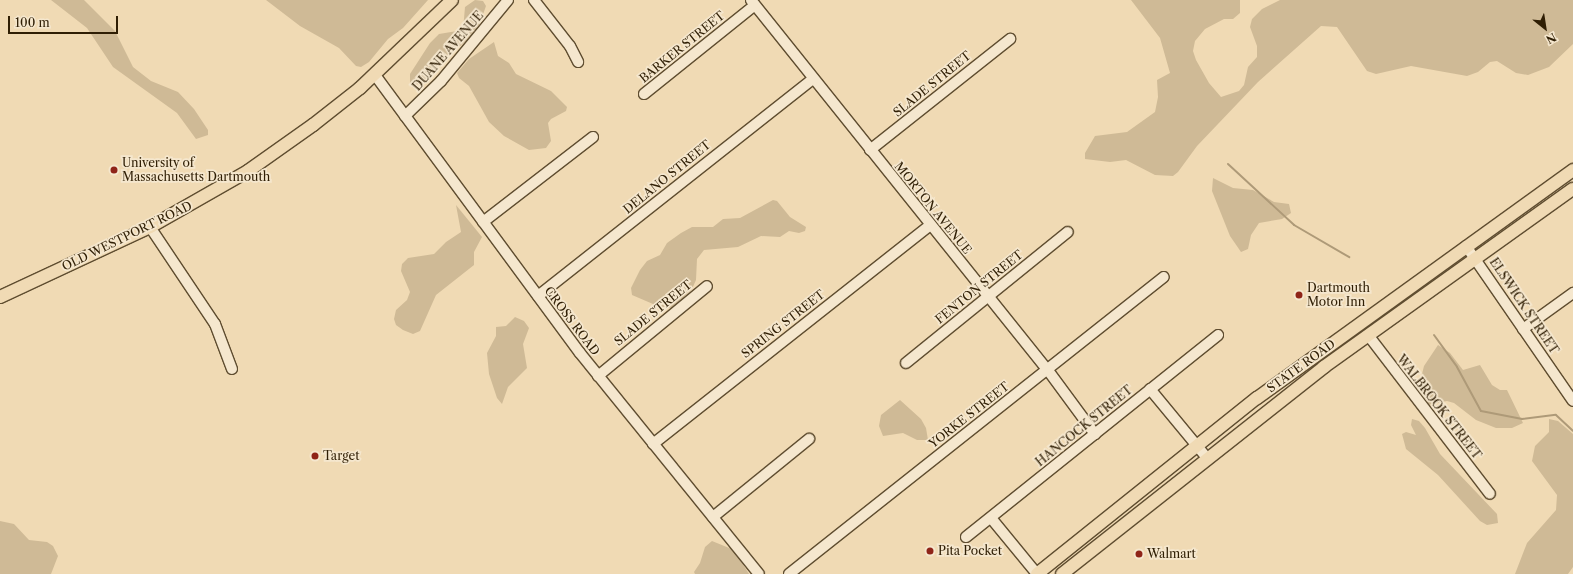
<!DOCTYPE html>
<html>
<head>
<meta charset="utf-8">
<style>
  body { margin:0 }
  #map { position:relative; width:1573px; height:574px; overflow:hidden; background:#f0dab4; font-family:"Libre Caslon Text",serif }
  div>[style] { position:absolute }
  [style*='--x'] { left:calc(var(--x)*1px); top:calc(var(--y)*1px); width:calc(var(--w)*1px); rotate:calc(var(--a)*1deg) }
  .green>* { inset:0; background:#cfba96 }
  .stream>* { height:2px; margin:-1px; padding:0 1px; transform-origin:1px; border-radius:1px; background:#ae9a78 }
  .roads { filter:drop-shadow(1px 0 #5f4d30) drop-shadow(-1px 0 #5f4d30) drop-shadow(0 1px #5f4d30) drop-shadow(0 -1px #5f4d30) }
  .minor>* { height:10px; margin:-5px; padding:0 5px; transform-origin:5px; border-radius:5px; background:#f5e7ce }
  .major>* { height:12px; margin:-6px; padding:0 6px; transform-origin:6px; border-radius:6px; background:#f0dab4 }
  .dots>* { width:11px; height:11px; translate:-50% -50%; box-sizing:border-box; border:2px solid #f5e7ce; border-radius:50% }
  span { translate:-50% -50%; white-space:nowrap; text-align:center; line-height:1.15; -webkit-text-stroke:3.5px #f5e7ce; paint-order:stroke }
  .street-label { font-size:12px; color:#2f1e04 }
  .poi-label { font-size:12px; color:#2f1e04 }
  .left { translate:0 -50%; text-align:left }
  .north { position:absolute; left:1525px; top:8px; width:40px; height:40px; -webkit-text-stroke:3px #f5e7ce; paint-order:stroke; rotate:150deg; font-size:11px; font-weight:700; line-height:16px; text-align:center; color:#2f1e04 }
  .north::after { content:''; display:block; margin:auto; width:14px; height:18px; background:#2f1e04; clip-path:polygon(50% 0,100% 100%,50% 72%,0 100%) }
  .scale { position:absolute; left:8px; top:16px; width:110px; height:18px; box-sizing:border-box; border:2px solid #2f1e04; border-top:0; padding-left:5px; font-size:12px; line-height:14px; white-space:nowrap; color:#2f1e04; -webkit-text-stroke:3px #f5e7ce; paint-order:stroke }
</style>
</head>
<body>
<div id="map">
  <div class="green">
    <div style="clip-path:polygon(51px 0,84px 0,115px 31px,133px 67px,151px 81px,178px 92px,194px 109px,208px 130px,208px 135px,196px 139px,177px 113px,113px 67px,87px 28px)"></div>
    <div style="clip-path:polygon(266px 0,428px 0,403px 28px,388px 39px,369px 62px,361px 67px,356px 66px,339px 48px,300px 26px)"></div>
    <div style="clip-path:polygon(475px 0,483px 1px,486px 6px,476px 34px,451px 53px,426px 79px,414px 87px,410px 86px,410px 74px,430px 43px,439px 34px,463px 30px,465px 7px)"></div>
    <div style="clip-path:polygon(1131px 0,1240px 0,1240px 13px,1233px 19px,1224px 19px,1205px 29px,1195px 41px,1193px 51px,1196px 60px,1209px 83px,1221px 97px,1239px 91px,1244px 85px,1248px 67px,1257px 57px,1257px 46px,1250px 27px,1252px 19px,1262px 9px,1280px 0,1573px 0,1573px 44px,1549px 67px,1528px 75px,1516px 73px,1497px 61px,1490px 62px,1478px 72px,1467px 76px,1411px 66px,1376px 74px,1367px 71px,1337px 27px,1321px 26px,1258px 82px,1197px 146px,1178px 172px,1173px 176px,1155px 175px,1126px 160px,1110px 162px,1085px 159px,1085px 153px,1095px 136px,1127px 132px,1155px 112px,1158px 97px,1157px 80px,1170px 73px,1160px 38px)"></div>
    <div style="clip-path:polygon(494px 42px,498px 56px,509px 63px,516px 74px,551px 91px,567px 107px,566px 111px,551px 119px,548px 123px,551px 141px,546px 148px,529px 150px,504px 136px,489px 122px,469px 86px,459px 78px,457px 73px,469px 59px)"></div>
    <div style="clip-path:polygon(1213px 178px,1233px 188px,1253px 190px,1274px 202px,1289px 204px,1291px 213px,1282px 219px,1259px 223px,1251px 235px,1248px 249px,1241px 252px,1230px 236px,1212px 191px)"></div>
    <div style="clip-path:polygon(773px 200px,777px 201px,790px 217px,806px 227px,805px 231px,799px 233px,789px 231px,780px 237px,761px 236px,738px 247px,704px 250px,697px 259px,696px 280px,692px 289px,673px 308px,660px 307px,632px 295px,631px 288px,640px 270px,647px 261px,660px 255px,667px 243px,681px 233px,692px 227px,713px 227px,723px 219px,740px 218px)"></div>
    <div style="clip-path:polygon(456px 205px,482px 237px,474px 252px,474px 265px,436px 295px,420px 331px,413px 334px,403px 330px,396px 325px,394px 319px,396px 310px,407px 300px,410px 292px,401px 271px,402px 264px,408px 258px,434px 254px,446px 242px,461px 232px)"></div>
    <div style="clip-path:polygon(515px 317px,524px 321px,529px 328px,523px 344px,527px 368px,508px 387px,502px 404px,497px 398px,489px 374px,487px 353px,496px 336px,496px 327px,506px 326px)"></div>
    <div style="clip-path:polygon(1438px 345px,1450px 353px,1463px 370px,1480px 365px,1492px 385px,1500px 390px,1507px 390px,1523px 423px,1512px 428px,1496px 428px,1476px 420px,1454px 403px,1447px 401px,1427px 405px,1413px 385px,1421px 378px,1424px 366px)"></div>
    <div style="clip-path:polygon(900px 400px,921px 419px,926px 428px,928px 440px,917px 440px,903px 433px,883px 436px,879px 426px,881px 415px)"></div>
    <div style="clip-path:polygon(1412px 419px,1419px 421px,1425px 428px,1440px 454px,1497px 514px,1498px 523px,1487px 525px,1480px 521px,1438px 475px,1406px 449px,1402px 434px,1406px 432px,1416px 435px,1411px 425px)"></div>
    <div style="clip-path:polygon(1549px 419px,1558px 421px,1573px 434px,1573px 567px,1568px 574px,1515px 574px,1527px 543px,1556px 510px,1557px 495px,1532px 461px,1535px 446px,1549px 432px)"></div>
    <div style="clip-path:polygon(0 521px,14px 524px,29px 540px,47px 542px,53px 546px,58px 556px,51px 574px,0 574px)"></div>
    <div style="clip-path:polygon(712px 541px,734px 550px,749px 574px,695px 574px,694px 572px,700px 563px,705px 547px)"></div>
  </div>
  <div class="stream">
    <div style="--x:1228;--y:164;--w:90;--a:42.7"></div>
    <div style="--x:1294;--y:225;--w:64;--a:30.2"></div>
    <div style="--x:1434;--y:335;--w:39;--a:54"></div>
    <div style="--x:1457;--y:367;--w:50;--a:61.4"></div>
    <div style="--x:1481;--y:411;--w:42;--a:11"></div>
    <div style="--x:1522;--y:419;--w:34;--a:-7"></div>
    <div style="--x:1556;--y:415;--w:23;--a:43"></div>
  </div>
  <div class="roads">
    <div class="minor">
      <div style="--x:534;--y:0;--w:58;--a:52"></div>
      <div style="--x:570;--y:46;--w:18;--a:63"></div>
      <div style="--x:751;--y:0;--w:473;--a:51.3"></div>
      <div style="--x:1047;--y:369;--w:81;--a:53.6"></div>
      <div style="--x:375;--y:75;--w:345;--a:53.6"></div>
      <div style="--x:580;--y:353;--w:284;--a:51"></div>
      <div style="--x:644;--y:94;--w:142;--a:-38.7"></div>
      <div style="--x:405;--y:116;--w:50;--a:-44.2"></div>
      <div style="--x:441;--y:81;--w:105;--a:-50.4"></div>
      <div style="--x:870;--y:150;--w:179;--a:-38.4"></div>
      <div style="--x:483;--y:222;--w:139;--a:-37.7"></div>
      <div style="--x:150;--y:227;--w:117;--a:56.2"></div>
      <div style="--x:215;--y:324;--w:48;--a:69.3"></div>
      <div style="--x:1466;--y:246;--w:188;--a:55.4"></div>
      <div style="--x:538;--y:296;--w:350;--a:-38.3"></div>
      <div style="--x:1523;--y:329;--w:62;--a:-35.8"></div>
      <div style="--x:1368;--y:335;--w:200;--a:52.5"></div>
      <div style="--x:906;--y:363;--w:208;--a:-39"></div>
      <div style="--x:598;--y:376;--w:141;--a:-39.5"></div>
      <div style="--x:1150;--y:389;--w:89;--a:50.4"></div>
      <div style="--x:653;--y:444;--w:353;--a:-38.3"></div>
      <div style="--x:713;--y:517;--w:124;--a:-39.1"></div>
      <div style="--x:991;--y:518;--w:72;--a:50.6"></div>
      <div style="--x:966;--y:537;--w:323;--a:-38.7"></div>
      <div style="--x:789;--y:574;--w:478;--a:-38.4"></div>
    </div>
    <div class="major">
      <div style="--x:0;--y:297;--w:166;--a:-25"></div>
      <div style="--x:150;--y:227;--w:113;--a:-29.7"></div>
      <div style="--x:248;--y:171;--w:80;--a:-35.3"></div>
      <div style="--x:313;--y:125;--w:60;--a:-38.2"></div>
      <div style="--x:360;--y:88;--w:127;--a:-43.7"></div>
      <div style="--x:1037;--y:574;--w:282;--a:-38.7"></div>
      <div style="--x:1257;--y:398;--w:390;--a:-35.8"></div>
      <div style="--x:1062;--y:574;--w:334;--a:-38.3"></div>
      <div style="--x:1324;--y:367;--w:306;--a:-35.6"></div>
    </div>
  </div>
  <div class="dots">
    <div style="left:114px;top:170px;background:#8f2418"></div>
    <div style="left:1299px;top:295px;background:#8f2418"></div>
    <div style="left:315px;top:456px;background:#8f2418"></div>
    <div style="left:930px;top:551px;background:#8f2418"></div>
    <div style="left:1139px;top:554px;background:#8f2418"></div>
  </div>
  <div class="street-label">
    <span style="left:682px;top:47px;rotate:-39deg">BARKER STREET</span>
    <span style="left:448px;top:51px;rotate:-49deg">DUANE AVENUE</span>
    <span style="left:932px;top:84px;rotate:-39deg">SLADE STREET</span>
    <span style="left:667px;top:177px;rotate:-39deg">DELANO STREET</span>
    <span style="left:933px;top:208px;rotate:51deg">MORTON AVENUE</span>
    <span style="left:127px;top:236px;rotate:-26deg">OLD WESTPORT ROAD</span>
    <span style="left:979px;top:287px;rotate:-39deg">FENTON STREET</span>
    <span style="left:1524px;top:306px;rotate:56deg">ELSWICK STREET</span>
    <span style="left:653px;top:313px;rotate:-39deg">SLADE STREET</span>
    <span style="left:572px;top:321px;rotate:53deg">CROSS ROAD</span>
    <span style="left:783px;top:324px;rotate:-38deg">SPRING STREET</span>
    <span style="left:1301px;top:366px;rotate:-36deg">STATE ROAD</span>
    <span style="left:1439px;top:407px;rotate:52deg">WALBROOK STREET</span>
    <span style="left:969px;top:415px;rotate:-38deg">YORKE STREET</span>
    <span style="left:1084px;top:426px;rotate:-39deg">HANCOCK STREET</span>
  </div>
  <div class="poi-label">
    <span class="left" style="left:122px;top:170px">University of<br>Massachusetts Dartmouth</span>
    <span class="left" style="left:1307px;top:295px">Dartmouth<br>Motor Inn</span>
    <span class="left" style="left:323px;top:456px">Target</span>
    <span class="left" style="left:938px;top:551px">Pita Pocket</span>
    <span class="left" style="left:1147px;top:554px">Walmart</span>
  </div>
  <div class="north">N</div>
  <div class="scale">100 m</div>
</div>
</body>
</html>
